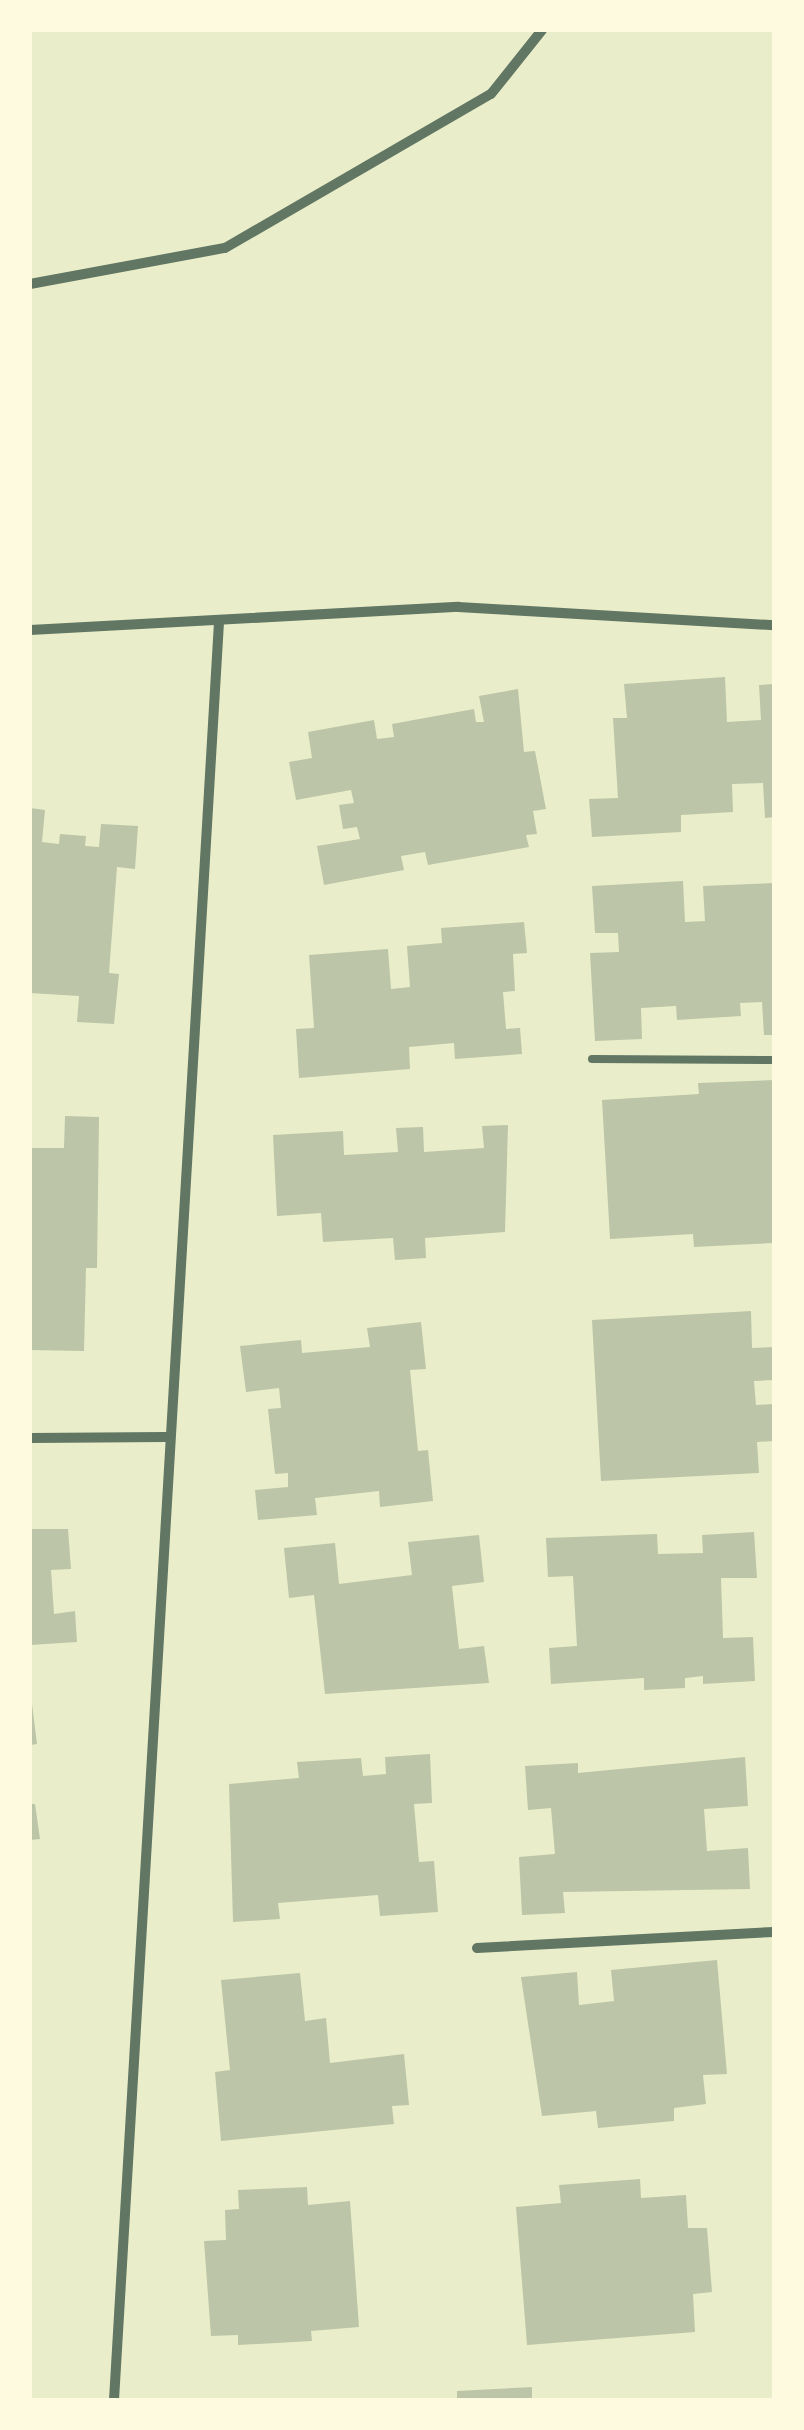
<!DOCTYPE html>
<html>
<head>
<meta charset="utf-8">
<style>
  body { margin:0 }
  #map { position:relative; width:804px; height:2430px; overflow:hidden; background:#e9edc9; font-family:Ubuntu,sans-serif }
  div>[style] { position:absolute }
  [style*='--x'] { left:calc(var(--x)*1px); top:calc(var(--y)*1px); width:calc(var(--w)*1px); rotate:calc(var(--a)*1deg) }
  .building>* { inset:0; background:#bcc5a7 }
  .service>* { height:8px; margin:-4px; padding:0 4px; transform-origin:4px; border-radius:4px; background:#617663 }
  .minor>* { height:10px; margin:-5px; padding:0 5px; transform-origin:5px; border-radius:5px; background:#617663 }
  span { translate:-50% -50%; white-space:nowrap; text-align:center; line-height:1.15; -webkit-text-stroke:8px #fefae0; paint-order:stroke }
  .frame { position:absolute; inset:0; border:32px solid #fefae0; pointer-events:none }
</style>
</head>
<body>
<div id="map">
  <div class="building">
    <div style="clip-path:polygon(725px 677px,727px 722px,761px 720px,759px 685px,774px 684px,774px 817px,765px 818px,763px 783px,732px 784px,733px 812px,681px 815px,681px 832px,592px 837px,589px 799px,618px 798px,613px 718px,627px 718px,624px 684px)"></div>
    <div style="clip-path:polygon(518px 689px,524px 752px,535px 751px,546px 809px,533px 811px,537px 834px,526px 835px,529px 847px,428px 865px,425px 852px,401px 856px,404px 870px,324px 885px,317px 846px,360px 839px,357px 827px,343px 829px,339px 805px,354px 803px,351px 790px,296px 800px,289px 762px,312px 758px,308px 732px,374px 720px,377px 739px,394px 737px,392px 724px,474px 709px,476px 722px,484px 722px,479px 696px)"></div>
    <div style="clip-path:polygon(30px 808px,45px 810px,42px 842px,59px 844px,60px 834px,86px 836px,85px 846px,99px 847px,101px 824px,138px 826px,135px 869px,117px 867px,109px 973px,119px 974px,114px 1024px,77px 1022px,79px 996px,30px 993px)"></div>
    <div style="clip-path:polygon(683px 881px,685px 922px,705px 921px,703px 886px,774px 883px,774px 1035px,764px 1035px,762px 1002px,740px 1003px,741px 1016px,677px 1020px,676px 1006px,641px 1008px,642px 1039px,595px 1041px,590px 953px,619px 952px,618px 933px,595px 933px,592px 886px)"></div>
    <div style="clip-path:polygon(524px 922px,527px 953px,513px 954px,515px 991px,503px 992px,506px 1029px,520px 1028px,522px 1054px,455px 1059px,454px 1043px,409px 1047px,410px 1069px,299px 1078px,296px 1029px,314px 1028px,309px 955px,388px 949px,391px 989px,410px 987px,407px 946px,442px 943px,441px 928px)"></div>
    <div style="clip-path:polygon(774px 1080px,774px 1243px,694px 1247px,693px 1234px,610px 1239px,602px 1100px,699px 1094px,698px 1083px)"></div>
    <div style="clip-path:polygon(65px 1116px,99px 1117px,97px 1268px,86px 1268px,84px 1351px,30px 1350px,30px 1148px,64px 1148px)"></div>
    <div style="clip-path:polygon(508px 1125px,505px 1232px,425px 1238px,426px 1258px,395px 1260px,393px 1238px,323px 1242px,321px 1213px,277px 1216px,273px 1135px,343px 1131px,344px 1155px,398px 1152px,396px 1128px,423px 1127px,424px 1152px,484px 1148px,482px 1126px)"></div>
    <div style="clip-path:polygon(751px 1311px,752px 1348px,774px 1347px,774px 1380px,754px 1381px,756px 1405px,773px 1404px,774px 1423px,774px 1441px,757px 1442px,759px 1473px,601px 1481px,592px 1320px)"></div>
    <div style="clip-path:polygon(421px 1322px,426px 1369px,410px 1370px,418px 1451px,428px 1450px,433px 1501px,380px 1507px,379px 1491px,315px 1498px,317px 1515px,258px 1520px,255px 1490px,288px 1487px,288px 1473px,275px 1474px,268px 1409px,281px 1408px,279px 1388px,246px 1392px,240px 1346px,301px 1340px,302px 1353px,370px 1347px,367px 1328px)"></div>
    <div style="clip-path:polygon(30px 1529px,68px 1529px,71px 1569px,51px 1570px,54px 1614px,75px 1611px,77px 1642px,30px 1645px)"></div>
    <div style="clip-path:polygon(754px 1532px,757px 1578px,721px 1578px,723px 1638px,753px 1637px,755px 1681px,703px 1684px,703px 1676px,685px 1678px,685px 1688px,644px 1690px,644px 1678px,551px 1684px,549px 1648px,577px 1646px,573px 1576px,548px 1577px,546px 1538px,657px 1534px,658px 1554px,703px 1553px,702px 1535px)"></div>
    <div style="clip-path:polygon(479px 1535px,484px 1582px,452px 1586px,459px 1649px,484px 1646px,489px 1683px,325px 1694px,314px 1595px,289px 1598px,284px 1548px,335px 1543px,339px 1584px,412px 1575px,408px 1542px)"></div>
    <div style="clip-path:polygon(32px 1704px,37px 1744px,30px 1745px,30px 1705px)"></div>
    <div style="clip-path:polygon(430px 1754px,432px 1803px,414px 1804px,419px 1862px,434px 1861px,438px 1912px,380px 1916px,378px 1895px,278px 1903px,280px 1919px,233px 1922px,229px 1784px,299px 1778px,297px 1762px,361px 1758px,363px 1776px,386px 1774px,385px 1757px)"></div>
    <div style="clip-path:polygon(745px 1757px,748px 1806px,704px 1809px,707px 1851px,748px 1848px,750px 1889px,563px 1892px,565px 1913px,522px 1915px,519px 1857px,555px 1854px,551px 1808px,528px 1810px,525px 1766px,578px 1763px,578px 1773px)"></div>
    <div style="clip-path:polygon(30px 1804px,35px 1804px,40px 1839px,30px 1840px)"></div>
    <div style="clip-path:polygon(717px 1960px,727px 2074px,703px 2075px,706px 2104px,674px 2108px,674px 2121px,598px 2128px,596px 2111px,542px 2116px,521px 1977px,577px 1972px,579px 2005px,614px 2001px,611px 1970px)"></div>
    <div style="clip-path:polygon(300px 1973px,305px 2021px,326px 2018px,330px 2063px,404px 2054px,409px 2105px,392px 2106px,394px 2124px,221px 2141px,215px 2072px,230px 2070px,221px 1980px)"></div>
    <div style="clip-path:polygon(640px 2179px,641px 2198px,686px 2195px,688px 2228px,707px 2228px,712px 2292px,693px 2294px,695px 2332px,527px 2345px,516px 2207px,561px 2203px,559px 2185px)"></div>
    <div style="clip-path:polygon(307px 2187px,308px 2205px,350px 2201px,359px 2327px,311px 2331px,312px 2341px,238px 2345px,238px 2335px,211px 2336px,204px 2241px,226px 2240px,225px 2210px,239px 2209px,238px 2190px)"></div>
    <div style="clip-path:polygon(532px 2387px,532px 2400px,457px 2400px,457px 2391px)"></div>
  </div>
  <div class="service">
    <div style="--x:592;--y:1059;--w:182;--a:0.3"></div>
  </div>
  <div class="minor">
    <div style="--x:30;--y:284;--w:198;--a:-10.5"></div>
    <div style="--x:225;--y:248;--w:307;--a:-30.1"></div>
    <div style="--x:491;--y:94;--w:82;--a:-51.4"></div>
    <div style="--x:30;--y:630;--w:429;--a:-3.1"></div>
    <div style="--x:458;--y:607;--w:317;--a:3.3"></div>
    <div style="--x:30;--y:1438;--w:136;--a:-0.4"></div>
    <div style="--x:477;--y:1948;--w:297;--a:-3.1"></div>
    <div style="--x:114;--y:2400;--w:1781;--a:-86.62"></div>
  </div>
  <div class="frame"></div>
</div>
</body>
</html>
